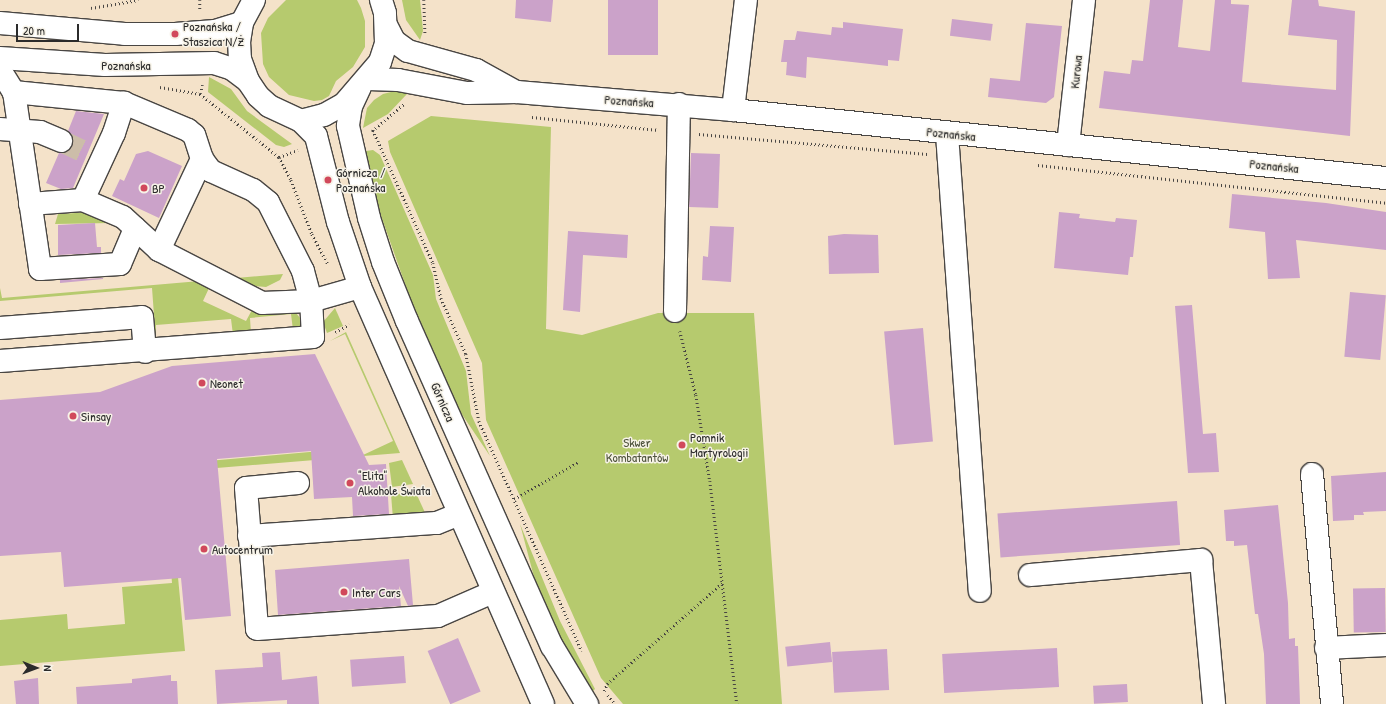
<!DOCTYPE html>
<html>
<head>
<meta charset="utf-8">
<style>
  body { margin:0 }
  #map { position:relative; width:1386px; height:704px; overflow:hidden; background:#f4e2c9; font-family:"Patrick Hand",sans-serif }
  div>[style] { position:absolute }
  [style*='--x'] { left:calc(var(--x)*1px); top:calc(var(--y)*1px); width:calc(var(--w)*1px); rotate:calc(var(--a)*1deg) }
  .green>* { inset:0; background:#b6ca6e }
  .building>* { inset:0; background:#cba2c9; transform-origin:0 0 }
  .minor-tunnel>* { height:22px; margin-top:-11px; transform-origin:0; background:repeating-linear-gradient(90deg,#ccbda9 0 22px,transparent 0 33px) }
  .path>* { height:2.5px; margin-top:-1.25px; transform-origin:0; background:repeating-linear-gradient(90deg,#494643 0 1px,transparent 0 4px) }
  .roads { filter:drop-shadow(1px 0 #494643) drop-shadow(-1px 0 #494643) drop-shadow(0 1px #494643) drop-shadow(0 -1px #494643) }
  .minor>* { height:22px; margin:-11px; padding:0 11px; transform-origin:11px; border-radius:11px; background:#fff }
  .major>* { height:22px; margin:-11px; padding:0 11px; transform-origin:11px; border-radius:11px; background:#fff }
  .dots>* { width:11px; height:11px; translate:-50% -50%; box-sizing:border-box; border:2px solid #f7f3e8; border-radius:50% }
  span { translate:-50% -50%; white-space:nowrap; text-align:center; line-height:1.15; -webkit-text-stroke:3px #f7f3e8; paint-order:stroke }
  .poi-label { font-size:13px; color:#2b2b2b }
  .left { translate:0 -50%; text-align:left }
  .street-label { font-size:13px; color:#2b2b2b }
  .park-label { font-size:13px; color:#4e533c }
  .north { position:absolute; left:16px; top:648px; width:40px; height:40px; -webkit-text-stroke:3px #f7f3e8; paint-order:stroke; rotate:91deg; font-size:11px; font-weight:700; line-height:16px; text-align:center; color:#2b2b2b }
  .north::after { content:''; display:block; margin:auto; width:14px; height:18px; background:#2b2b2b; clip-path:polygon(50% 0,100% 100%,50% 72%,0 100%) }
  .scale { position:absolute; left:16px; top:24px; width:63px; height:18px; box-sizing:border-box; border:2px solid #2b2b2b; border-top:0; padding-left:5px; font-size:12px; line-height:14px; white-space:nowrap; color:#2b2b2b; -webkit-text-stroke:3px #f7f3e8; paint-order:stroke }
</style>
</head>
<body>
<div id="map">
  <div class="green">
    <div style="clip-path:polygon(286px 0,357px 0,361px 8px,365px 21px,365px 47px,353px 67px,336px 81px,329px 96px,322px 100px,314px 101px,289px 95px,269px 77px,263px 64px,261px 33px,268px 18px)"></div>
    <div style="clip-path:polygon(402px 0,420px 0,423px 31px,420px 40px,406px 20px)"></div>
    <div style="clip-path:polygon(209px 77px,231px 89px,247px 111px,292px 144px,284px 147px,276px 145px,208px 92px)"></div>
    <div style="clip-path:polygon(407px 88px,407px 94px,388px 114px,363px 128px,367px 108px,374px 100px,383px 94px)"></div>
    <div style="clip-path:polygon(431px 116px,551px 127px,546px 329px,582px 335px,658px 313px,754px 313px,782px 704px,623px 704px,601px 678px,486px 420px,482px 363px,390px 152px,388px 141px)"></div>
    <div style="clip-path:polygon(373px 150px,380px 155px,433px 275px,436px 299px,466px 371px,471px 414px,490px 456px,459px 410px,410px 298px,380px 213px,366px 151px)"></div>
    <div style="clip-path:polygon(95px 212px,111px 223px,55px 224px,58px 214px)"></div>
    <div style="clip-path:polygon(283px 274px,280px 280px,266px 287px,253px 286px,236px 278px)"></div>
    <div style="clip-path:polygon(200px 281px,210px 286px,203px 301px,246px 321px,253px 308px,269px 314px,295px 312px,301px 319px,300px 327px,293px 330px,291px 314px,250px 318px,251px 334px,233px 335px,231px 319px,156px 325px,156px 342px,152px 288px,0 301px,0 288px,2px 298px)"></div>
    <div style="clip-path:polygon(335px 308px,343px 326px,327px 333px,323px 322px)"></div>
    <div style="clip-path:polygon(346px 332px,400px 453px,168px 472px,185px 651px,0 666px,0 620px,67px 614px,68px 629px,125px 624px,122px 587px,172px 583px,162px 456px,174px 464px,354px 448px,363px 455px,393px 441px,345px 334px,330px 341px)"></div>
    <div style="clip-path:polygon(402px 460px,413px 484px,392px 487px,389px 463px)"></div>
    <div style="clip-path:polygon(416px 493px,427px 517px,393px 519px,391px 494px)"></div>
    <div style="clip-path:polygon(520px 524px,560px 621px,595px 689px,592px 692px,562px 641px,534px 577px)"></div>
  </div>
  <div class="building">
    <div style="clip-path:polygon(516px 0,553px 0,551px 22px,515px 18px)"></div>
    <div style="left:608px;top:0;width:50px;height:55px"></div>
    <div style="clip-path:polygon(1150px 0,1183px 0,1178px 47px,1210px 51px,1215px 0,1231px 0,1231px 4px,1249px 5px,1242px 82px,1336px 90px,1337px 40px,1288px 35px,1292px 0,1318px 0,1319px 6px,1355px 11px,1350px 136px,1099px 108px,1104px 71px,1130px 74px,1132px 60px,1143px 61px)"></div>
    <div style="left:952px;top:19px;width:41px;height:17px;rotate:7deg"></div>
    <div style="clip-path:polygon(843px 22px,903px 29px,899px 61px,888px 60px,888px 66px,807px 57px,806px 78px,786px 75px,787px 62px,781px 62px,784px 40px,795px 40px,797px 31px,831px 35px,832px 27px,843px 28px)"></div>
    <div style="clip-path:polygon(1026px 23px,1062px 26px,1054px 97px,1046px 103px,988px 97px,990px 78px,1020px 81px)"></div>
    <div style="clip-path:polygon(76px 111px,104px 114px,73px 188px,61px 189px,46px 183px,59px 153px,68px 151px,73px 146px,73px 139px,68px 131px)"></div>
    <div style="clip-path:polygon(148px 151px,182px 166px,159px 218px,112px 196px,120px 179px,124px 181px,136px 154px)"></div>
    <div style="left:691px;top:153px;width:29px;height:54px;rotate:2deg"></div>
    <div style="clip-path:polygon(1232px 194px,1326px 203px,1386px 212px,1386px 250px,1296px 240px,1300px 278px,1268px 279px,1265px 232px,1229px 228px)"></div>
    <div style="clip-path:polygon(1059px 212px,1080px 214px,1079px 218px,1115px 222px,1116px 218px,1137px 220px,1133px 257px,1130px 257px,1128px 275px,1054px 268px)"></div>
    <div style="clip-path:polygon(95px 223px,97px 247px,101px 247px,101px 253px,58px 255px,58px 225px)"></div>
    <div style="clip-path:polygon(710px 226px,734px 227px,731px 282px,702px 280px,703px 256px,708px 257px)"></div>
    <div style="clip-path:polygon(568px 231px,628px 235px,627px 258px,583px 255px,580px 312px,563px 310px)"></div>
    <div style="clip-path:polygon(844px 234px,878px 235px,879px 273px,829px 274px,828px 236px)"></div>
    <div style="clip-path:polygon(103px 278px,103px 279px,60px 283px,60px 280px)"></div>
    <div style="left:1350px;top:292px;width:36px;height:65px;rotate:5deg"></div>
    <div style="clip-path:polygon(1192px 305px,1203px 434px,1216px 433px,1219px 472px,1188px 473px,1175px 306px)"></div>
    <div style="left:923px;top:328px;width:114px;height:39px;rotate:85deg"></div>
    <div style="clip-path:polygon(315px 354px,369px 465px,386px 464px,389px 514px,353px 516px,352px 497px,314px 499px,311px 451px,217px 459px,231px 616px,185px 620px,181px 578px,64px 587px,61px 552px,0 556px,0 400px,100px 392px,172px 366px)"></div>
    <div style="clip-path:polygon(1386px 472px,1386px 511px,1363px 512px,1364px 515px,1354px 515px,1354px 520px,1333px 521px,1331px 476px)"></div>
    <div style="left:1177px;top:501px;width:44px;height:180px;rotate:86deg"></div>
    <div style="clip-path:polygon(1278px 505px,1288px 603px,1289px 639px,1295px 638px,1295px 646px,1298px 646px,1300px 704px,1266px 704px,1264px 654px,1258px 614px,1255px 614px,1247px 545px,1234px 546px,1234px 541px,1226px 541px,1224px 510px)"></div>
    <div style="clip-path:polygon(409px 559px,413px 605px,408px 606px,399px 586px,401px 606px,278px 615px,275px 570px)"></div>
    <div style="left:1385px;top:588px;width:44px;height:32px;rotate:89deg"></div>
    <div style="left:458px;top:638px;width:58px;height:33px;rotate:67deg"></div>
    <div style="left:830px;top:642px;width:20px;height:45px;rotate:84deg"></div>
    <div style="left:1057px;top:648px;width:39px;height:115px;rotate:87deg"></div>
    <div style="left:887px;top:649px;width:41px;height:55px;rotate:87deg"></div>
    <div style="clip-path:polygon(280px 652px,282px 680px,317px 676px,319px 704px,287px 704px,287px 700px,217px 704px,215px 670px,263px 667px,262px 653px)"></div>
    <div style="left:404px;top:656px;width:27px;height:54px;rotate:86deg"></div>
    <div style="clip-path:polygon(171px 675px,171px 681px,177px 681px,178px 704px,77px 704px,76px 687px,132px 683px,132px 679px)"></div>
    <div style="clip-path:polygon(38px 678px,39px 704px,16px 704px,14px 681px)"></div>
    <div style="left:1127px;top:684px;width:18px;height:34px;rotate:87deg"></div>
  </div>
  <div class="minor-tunnel">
    <div style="--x:61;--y:141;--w:31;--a:25"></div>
  </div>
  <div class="path">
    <div style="--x:200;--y:0;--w:10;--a:90"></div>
    <div style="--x:424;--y:0;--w:33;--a:88"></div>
    <div style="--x:91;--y:8;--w:48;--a:-9.7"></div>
    <div style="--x:203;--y:85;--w:9;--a:108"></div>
    <div style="--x:200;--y:94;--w:101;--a:38.6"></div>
    <div style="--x:279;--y:157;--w:20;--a:-20"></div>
    <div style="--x:160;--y:87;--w:41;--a:9.9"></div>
    <div style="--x:532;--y:117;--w:127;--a:5.9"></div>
    <div style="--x:373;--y:130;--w:146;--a:65.7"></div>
    <div style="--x:433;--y:263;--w:36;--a:77"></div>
    <div style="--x:441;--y:298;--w:61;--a:65.9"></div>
    <div style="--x:466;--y:354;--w:68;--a:79"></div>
    <div style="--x:479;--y:421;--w:252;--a:65.9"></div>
    <div style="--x:372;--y:131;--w:43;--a:-40.3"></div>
    <div style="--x:699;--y:134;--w:229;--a:5"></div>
    <div style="--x:279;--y:157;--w:26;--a:62"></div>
    <div style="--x:291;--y:180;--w:58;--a:68.7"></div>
    <div style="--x:312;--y:234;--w:34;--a:62"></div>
    <div style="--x:1038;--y:165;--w:350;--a:6.2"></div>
    <div style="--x:680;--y:331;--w:66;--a:76"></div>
    <div style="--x:696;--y:395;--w:87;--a:80.8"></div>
    <div style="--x:710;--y:481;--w:225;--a:83.1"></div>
    <div style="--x:335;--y:332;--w:16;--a:-27"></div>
    <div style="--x:514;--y:499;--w:74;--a:-30"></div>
    <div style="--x:604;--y:691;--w:8;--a:-67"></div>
    <div style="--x:607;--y:684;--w:154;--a:-41.3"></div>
    <div style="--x:608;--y:695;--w:11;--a:52"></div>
  </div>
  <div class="roads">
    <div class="minor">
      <div style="--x:386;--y:25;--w:18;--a:63"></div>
      <div style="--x:394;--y:41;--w:17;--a:36"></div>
      <div style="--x:408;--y:51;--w:71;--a:15.6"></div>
      <div style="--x:476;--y:70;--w:46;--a:28.8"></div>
      <div style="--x:0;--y:70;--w:26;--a:58"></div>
      <div style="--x:14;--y:92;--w:179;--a:81.6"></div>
      <div style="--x:40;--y:269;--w:80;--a:-3.6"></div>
      <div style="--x:120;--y:264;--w:39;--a:-67"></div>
      <div style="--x:368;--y:79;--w:30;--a:2"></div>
      <div style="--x:398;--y:80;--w:70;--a:10.7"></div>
      <div style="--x:467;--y:93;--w:50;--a:-1.1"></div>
      <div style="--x:517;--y:92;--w:217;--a:4.8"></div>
      <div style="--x:733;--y:110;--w:657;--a:5.95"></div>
      <div style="--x:360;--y:87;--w:21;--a:115"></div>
      <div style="--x:351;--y:106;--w:20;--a:99"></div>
      <div style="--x:348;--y:126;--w:94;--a:77.1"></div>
      <div style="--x:369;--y:218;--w:46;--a:72.3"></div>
      <div style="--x:383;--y:262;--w:64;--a:67.9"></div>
      <div style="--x:407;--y:321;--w:356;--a:66"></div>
      <div style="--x:552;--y:646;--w:68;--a:58.9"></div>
      <div style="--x:733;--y:110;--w:111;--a:-83.3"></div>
      <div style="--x:301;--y:121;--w:21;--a:45"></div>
      <div style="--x:316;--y:136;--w:89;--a:75.7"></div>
      <div style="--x:338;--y:222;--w:69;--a:71.3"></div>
      <div style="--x:360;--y:287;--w:455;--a:66.3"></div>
      <div style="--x:0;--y:129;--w:40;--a:4.3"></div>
      <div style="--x:40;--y:132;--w:23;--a:23"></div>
      <div style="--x:947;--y:134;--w:458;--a:85.9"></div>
      <div style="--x:1068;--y:145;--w:146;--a:-83.7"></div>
      <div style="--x:83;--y:200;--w:74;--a:-65.2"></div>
      <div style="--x:114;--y:133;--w:32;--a:-72"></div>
      <div style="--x:30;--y:204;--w:53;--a:-4.3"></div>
      <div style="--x:83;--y:200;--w:43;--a:23"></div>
      <div style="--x:123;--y:217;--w:49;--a:42.5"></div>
      <div style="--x:159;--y:250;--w:116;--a:27.2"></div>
      <div style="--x:262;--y:303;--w:49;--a:-2.3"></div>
      <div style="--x:311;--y:301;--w:51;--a:-15.9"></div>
      <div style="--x:159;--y:250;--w:101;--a:-64.7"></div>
      <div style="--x:675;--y:311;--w:207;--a:-88.9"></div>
      <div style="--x:0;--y:328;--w:142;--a:-4.4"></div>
      <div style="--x:142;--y:317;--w:35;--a:85"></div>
      <div style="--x:0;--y:361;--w:314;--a:-4.4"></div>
      <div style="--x:313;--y:337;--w:36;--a:-93"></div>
      <div style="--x:311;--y:301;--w:31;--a:-105"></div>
      <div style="--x:303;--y:271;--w:77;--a:-116.9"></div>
      <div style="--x:268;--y:202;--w:19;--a:-141"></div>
      <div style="--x:253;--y:190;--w:46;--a:-155.7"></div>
      <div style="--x:211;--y:171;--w:15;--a:-127"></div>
      <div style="--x:202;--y:159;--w:25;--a:-108"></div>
      <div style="--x:194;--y:135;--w:8;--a:-140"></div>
      <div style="--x:188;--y:130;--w:69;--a:-157.1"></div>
      <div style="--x:124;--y:103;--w:111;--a:-174.3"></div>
      <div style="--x:1312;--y:474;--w:231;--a:85"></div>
      <div style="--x:298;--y:483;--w:52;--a:174.5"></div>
      <div style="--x:246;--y:488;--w:141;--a:85.5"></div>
      <div style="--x:257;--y:629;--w:181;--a:-4.1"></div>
      <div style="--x:438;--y:616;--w:60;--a:-23.6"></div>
      <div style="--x:249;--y:536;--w:188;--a:-4"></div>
      <div style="--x:437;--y:523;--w:24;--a:-22"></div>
      <div style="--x:1030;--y:575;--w:172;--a:-5"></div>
      <div style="--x:1201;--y:560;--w:145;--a:84.8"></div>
      <div style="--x:1326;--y:648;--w:60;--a:-2.9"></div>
    </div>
    <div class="major">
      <div style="--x:254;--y:0;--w:26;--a:118"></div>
      <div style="--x:242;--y:23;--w:18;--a:99"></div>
      <div style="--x:239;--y:41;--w:18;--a:87"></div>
      <div style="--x:240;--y:59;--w:23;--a:70"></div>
      <div style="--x:248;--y:81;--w:18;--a:56"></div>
      <div style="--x:258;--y:96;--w:15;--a:42"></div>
      <div style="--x:269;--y:106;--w:35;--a:25"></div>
      <div style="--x:301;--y:121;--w:24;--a:-15"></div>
      <div style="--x:324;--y:115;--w:23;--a:-29"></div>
      <div style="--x:344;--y:104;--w:55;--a:-49.4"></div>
      <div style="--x:380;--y:62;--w:20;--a:-72"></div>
      <div style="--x:386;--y:43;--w:30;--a:-92"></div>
      <div style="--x:385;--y:13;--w:14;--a:-107"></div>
      <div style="--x:0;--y:23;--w:125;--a:5"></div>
      <div style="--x:125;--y:34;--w:50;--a:0"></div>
      <div style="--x:175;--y:34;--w:40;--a:-4.3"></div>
      <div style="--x:215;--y:31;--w:28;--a:-17"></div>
      <div style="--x:0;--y:58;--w:105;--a:3.8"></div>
      <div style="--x:105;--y:65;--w:109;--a:-1.1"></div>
      <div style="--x:214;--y:63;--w:19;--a:18"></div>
      <div style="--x:232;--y:69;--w:20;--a:37"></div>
    </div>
  </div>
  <div class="dots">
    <div style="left:175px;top:34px;background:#d1495b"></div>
    <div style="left:328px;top:180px;background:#d1495b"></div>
    <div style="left:144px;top:188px;background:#d1495b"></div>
    <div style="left:202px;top:383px;background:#d1495b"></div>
    <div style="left:73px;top:416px;background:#d1495b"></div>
    <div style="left:682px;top:445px;background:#d1495b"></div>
    <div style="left:350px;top:483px;background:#d1495b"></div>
    <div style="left:204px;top:549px;background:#d1495b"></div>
    <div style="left:344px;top:592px;background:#d1495b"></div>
  </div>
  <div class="poi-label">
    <span class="left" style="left:183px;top:34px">Poznańska /<br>Staszica N/Ż</span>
    <span class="left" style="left:336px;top:180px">Górnicza /<br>Poznańska</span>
    <span class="left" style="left:152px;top:188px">BP</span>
    <span class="left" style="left:210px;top:383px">Neonet</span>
    <span class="left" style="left:81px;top:416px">Sinsay</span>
    <span class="left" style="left:690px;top:445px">Pomnik<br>Martyrologii</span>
    <span class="left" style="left:358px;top:483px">"Elita"<br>Alkohole Świata</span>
    <span class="left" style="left:212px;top:549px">Autocentrum</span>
    <span class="left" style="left:352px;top:592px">Inter Cars</span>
  </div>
  <div class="street-label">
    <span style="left:126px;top:65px">Poznańska</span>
    <span style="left:1076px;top:72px;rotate:-84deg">Kurowa</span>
    <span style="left:629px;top:101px;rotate:4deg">Poznańska</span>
    <span style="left:951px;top:134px;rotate:6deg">Poznańska</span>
    <span style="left:1274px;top:166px;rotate:6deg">Poznańska</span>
    <span style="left:443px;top:402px;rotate:66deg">Górnicza</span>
  </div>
  <div class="park-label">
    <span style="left:637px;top:450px">Skwer<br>Kombatantów</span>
  </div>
  <div class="north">N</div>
  <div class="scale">20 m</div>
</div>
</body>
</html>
